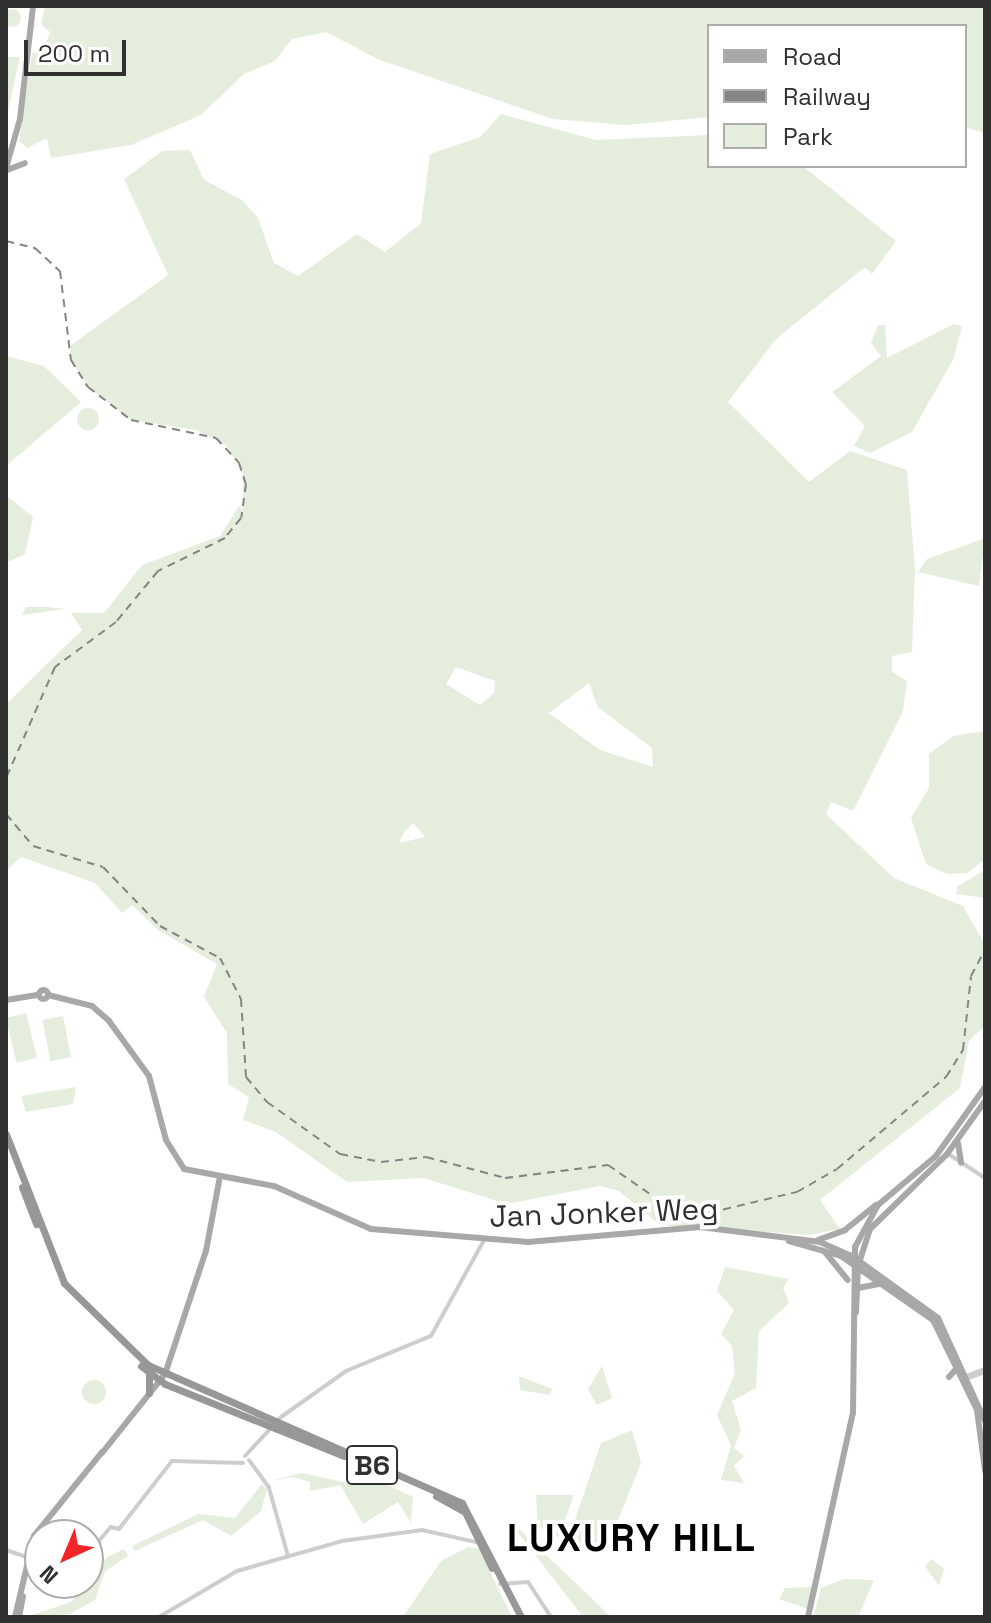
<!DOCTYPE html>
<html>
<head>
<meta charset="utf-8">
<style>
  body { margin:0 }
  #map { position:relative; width:991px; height:1623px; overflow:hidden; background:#fff; font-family:"Space Grotesk",sans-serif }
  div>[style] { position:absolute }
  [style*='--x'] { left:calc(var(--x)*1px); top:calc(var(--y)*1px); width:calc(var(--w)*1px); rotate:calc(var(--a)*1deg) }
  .green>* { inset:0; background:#e5eedd; transform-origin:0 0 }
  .round { border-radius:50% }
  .minor>* { height:4px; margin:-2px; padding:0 2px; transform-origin:2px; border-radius:2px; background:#cdcdcd }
  .major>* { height:6px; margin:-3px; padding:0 3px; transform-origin:3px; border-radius:3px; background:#a8a8a8 }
  .major>.ring { margin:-3px; padding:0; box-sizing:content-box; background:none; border:6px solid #a8a8a8; border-radius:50% }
  .highway>* { height:7px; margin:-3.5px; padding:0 3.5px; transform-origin:3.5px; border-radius:3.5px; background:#979797 }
  .rail>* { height:2px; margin-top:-1px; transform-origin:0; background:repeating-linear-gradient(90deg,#858585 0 8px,transparent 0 14px) }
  span { translate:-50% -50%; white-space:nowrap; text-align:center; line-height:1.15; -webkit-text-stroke:8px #fff; paint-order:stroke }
  .shield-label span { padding:2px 6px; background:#fff; border:2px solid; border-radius:6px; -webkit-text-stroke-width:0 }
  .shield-label { font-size:28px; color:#303030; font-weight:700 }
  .street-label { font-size:30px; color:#303030 }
  .district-label { font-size:38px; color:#000; font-weight:700; letter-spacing:2px }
  .frame { position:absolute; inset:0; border:8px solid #303030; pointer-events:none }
  .legend { position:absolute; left:707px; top:24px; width:260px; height:144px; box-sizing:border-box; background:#fff; border:2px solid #acacac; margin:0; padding:10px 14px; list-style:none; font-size:24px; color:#303030 }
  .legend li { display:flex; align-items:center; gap:16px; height:40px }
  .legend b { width:40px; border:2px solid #acacac }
  .north { position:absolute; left:24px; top:1519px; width:80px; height:80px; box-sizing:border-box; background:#fff; border:2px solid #acacac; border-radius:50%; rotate:224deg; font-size:22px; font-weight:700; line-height:32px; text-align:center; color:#303030 }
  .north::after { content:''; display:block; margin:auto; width:28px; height:36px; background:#f4252a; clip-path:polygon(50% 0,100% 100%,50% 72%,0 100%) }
  .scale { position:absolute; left:24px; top:40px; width:102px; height:36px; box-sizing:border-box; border:4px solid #303030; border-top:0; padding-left:10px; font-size:24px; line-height:28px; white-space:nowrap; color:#303030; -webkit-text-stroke:6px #fff; paint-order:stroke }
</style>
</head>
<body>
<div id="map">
  <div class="green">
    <div style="clip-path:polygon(45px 6px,985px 6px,985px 133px,965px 127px,965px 26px,709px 26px,709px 117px,627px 125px,553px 119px,380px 60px,326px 32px,292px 39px,275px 61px,244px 74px,201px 115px,131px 145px,51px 158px,47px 138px,27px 148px,19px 141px,32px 53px,43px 51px,50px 32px,41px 24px)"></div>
    <div class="round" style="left:3px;top:9px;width:18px;height:18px"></div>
    <div style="clip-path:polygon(6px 57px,20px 57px,6px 120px)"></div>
    <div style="clip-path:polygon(evenodd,501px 114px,596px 140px,709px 135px,709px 166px,803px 166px,896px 241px,872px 274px,865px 267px,776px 339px,728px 402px,809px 482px,850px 451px,907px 470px,915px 571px,912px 652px,892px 656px,892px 672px,907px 681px,903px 711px,853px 811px,831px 802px,826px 814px,894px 878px,963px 906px,985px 945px,985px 1025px,969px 1041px,960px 1088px,820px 1200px,840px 1229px,809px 1235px,660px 1225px,619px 1191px,600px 1186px,507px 1204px,424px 1178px,347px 1182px,276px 1132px,243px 1120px,249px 1097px,228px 1084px,227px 1033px,204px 997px,217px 964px,158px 930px,132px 905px,122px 913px,95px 883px,21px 857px,6px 871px,6px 704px,82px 630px,71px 613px,104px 613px,142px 565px,220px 536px,239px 506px,243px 511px,243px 473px,226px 445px,196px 430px,131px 420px,88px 387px,71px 360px,70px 346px,168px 275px,124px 179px,162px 151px,190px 150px,204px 180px,242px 200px,258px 218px,274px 263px,298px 276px,357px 234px,385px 252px,421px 223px,430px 154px,480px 137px,501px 114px,456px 667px,495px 681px,494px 693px,480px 705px,446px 684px,456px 667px,501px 114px,589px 683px,598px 707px,652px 748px,653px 767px,600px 750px,549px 713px,589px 683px,501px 114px,413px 823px,425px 837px,399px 843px,403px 834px,413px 823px)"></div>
    <div style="clip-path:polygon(954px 324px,962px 326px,954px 358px,912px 432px,870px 453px,854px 446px,865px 426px,832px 392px,881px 356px,871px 343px,878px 325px,885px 325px,887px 358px)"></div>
    <div style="clip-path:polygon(6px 356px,44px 366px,81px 402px,6px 466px)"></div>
    <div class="round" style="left:77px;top:408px;width:22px;height:22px"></div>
    <div style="clip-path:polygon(6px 495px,33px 517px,25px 554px,6px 563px)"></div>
    <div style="clip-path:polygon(985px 538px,979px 586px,918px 572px,927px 559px)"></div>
    <div style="clip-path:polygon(26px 607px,47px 607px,65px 609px,22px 615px)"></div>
    <div style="clip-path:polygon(985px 731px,985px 859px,967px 873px,947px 874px,926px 864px,911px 818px,929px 788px,929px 754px,953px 736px)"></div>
    <div style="clip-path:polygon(985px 870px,985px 898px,956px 894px,958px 886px)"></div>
    <div style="left:26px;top:1013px;width:46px;height:21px;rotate:76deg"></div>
    <div style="left:63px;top:1016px;width:42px;height:21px;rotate:79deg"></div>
    <div style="clip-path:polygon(76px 1087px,73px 1104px,26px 1112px,21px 1096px)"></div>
    <div style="clip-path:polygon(725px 1267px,789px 1279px,783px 1288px,789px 1303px,759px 1331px,756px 1388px,732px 1401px,741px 1430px,734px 1448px,744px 1456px,734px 1466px,744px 1483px,721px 1480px,731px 1446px,717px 1415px,735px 1373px,732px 1346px,721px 1334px,734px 1310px,717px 1291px)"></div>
    <div style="clip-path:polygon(602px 1366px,612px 1398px,597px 1405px,588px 1389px)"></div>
    <div style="clip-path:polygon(519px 1376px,552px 1389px,549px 1395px,520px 1390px)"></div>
    <div class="round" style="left:82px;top:1380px;width:24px;height:24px"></div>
    <div style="clip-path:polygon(632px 1430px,641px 1463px,606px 1550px,568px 1541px,601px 1443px)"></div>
    <div style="clip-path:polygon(302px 1473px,357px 1485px,363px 1477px,379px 1480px,413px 1497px,411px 1523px,398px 1502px,363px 1524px,340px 1485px,310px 1491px,310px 1482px,293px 1477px,270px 1481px)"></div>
    <div style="clip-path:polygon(262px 1484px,267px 1490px,261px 1511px,231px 1536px,203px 1520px,135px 1551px,132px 1546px,198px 1514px,235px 1518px)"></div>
    <div style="clip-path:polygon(536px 1495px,574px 1495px,559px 1537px,538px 1527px)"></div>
    <div style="clip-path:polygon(516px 1530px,519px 1529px,611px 1617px,583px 1617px)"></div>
    <div style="clip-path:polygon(468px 1547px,479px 1549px,512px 1617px,403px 1617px,441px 1561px)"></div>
    <div style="clip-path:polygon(124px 1549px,128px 1556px,105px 1571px,95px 1600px,70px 1614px,26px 1617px,71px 1602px,107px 1557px)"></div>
    <div style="clip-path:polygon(932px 1559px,944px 1569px,939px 1586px,925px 1566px)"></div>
    <div style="clip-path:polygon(844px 1579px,874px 1580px,858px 1617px,813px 1617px,821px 1588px)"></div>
    <div style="clip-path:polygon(813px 1587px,808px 1609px,779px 1599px,785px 1588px)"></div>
  </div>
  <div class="minor">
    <div style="--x:947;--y:1153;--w:45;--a:33.3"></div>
    <div style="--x:966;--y:1376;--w:20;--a:-20"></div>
    <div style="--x:965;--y:1379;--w:21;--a:-19"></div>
    <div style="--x:245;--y:1456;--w:53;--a:-47.3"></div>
    <div style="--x:281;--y:1417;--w:80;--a:-35.3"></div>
    <div style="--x:346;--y:1371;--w:92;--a:-22.4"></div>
    <div style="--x:431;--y:1336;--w:110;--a:-61.1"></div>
    <div style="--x:249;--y:1460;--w:34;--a:54"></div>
    <div style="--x:269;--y:1488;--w:71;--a:74.4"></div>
    <div style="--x:6;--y:1550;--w:36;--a:19"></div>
    <div style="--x:88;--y:1554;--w:35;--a:-50"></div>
    <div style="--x:111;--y:1527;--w:8;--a:14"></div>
    <div style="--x:119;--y:1529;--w:86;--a:-52.1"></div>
    <div style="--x:172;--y:1461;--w:71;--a:1.6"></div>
    <div style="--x:500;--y:1584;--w:28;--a:-4"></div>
    <div style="--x:528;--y:1582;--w:42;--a:56.7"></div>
    <div style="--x:159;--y:1617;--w:91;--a:-30.5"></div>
    <div style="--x:237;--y:1571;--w:109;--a:-15.9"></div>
    <div style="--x:342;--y:1541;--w:81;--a:-7.8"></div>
    <div style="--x:422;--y:1530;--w:59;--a:12.6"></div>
  </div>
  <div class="major">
    <div style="--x:6;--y:168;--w:51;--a:-74.1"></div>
    <div style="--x:20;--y:119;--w:114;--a:-83.4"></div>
    <div style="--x:7;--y:170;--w:19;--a:-21"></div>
    <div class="ring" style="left:38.5px;top:989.5px;width:3px;height:3px"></div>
    <div style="--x:48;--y:995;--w:45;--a:14"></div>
    <div style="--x:92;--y:1006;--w:23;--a:41"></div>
    <div style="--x:109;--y:1021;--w:68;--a:54"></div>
    <div style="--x:149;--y:1076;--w:66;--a:75.1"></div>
    <div style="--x:166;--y:1140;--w:34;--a:58"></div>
    <div style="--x:184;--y:1169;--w:92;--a:10.7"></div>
    <div style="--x:274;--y:1186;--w:106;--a:23.9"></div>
    <div style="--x:371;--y:1229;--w:158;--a:4.7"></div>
    <div style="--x:528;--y:1242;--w:173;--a:-5"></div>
    <div style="--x:700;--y:1227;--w:121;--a:7.1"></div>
    <div style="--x:820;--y:1242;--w:35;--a:24"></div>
    <div style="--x:852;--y:1256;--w:106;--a:35.8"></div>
    <div style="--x:938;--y:1318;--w:113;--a:65.5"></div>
    <div style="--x:6;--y:1000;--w:33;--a:-9"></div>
    <div style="--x:958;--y:1143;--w:20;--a:81"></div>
    <div style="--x:818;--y:1240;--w:29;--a:-20"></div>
    <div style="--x:845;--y:1230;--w:40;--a:-39"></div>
    <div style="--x:789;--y:1241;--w:54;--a:16.1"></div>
    <div style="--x:841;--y:1256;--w:112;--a:34.8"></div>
    <div style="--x:933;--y:1320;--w:100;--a:63.9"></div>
    <div style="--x:977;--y:1410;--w:62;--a:82.5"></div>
    <div style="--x:825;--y:1252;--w:36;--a:51"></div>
    <div style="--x:858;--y:1288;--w:21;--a:-11"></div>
    <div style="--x:856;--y:1312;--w:46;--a:-87.5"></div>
    <div style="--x:858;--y:1266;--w:39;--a:-72"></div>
    <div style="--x:870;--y:1229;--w:107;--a:-44.2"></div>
    <div style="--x:947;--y:1154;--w:65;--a:-54.4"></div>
    <div style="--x:949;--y:1377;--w:15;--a:-48"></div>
    <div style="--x:102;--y:1453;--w:101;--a:-51.4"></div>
    <div style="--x:165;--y:1374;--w:130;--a:-71.6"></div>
    <div style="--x:206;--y:1251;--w:76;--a:-79.4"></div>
    <div style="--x:15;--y:1617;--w:83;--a:-76.8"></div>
    <div style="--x:34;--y:1536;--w:108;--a:-51"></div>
    <div style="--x:19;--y:1617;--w:21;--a:-79"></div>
    <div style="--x:808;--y:1617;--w:209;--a:-77.6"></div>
    <div style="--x:853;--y:1413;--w:166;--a:-89.3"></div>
    <div style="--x:855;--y:1247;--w:48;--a:-61.3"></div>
    <div style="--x:878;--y:1205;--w:76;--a:-40.2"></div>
    <div style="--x:936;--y:1156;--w:85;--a:-54.6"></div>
  </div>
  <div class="highway">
    <div style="--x:6;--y:1134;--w:160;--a:68.7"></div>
    <div style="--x:64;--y:1283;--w:117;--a:44.3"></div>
    <div style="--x:148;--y:1365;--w:343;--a:23.7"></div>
    <div style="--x:462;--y:1503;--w:128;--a:62.6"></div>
    <div style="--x:22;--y:1187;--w:40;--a:69"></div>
    <div style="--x:141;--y:1366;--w:30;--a:37"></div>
    <div style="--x:165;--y:1384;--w:193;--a:21.9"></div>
    <div style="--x:149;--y:1374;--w:19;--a:90"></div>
    <div style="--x:355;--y:1462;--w:35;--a:25"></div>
    <div style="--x:436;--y:1496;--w:33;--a:29"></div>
    <div style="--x:465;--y:1512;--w:62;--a:64.3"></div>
  </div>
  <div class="rail">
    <div style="--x:6;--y:241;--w:30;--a:14"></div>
    <div style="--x:35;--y:248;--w:34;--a:43"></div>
    <div style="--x:60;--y:271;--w:90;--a:83"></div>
    <div style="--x:71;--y:360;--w:32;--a:58"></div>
    <div style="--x:88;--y:387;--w:54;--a:37.5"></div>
    <div style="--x:131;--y:420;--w:87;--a:12"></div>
    <div style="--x:216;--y:438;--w:34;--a:47"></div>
    <div style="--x:239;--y:463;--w:22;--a:72"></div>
    <div style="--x:246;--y:484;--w:34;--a:98"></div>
    <div style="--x:241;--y:518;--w:26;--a:129"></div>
    <div style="--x:225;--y:538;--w:75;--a:153.8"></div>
    <div style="--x:158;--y:571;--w:66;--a:129.5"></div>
    <div style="--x:116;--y:622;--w:76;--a:143.6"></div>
    <div style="--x:55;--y:667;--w:121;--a:113.8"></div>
    <div style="--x:6;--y:814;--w:42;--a:49.8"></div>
    <div style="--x:33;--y:846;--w:73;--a:16.7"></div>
    <div style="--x:103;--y:867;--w:82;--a:46"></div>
    <div style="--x:160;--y:926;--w:68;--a:28.1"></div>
    <div style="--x:220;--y:958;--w:46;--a:62.9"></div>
    <div style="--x:241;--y:999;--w:78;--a:86.3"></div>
    <div style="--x:246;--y:1077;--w:33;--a:50"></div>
    <div style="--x:267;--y:1102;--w:90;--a:35.5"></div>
    <div style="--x:340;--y:1154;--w:42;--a:11"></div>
    <div style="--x:381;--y:1162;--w:45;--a:-6.3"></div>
    <div style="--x:426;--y:1157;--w:82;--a:14.9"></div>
    <div style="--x:505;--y:1178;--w:104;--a:-7.2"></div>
    <div style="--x:608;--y:1165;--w:75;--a:34.7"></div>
    <div style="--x:670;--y:1208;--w:27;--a:17"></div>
    <div style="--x:696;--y:1216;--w:104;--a:-13.4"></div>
    <div style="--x:797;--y:1192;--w:46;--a:-29.9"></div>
    <div style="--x:837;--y:1169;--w:143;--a:-40.2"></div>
    <div style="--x:946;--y:1077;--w:32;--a:-58"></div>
    <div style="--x:963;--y:1050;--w:74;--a:-83.8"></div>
    <div style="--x:971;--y:976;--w:30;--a:-62"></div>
  </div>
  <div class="shield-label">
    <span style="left:372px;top:1465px">B6</span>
  </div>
  <div class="street-label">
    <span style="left:604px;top:1213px;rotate:-2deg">Jan Jonker Weg</span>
  </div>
  <div class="district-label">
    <span style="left:632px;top:1539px">LUXURY HILL</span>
  </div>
  <div class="frame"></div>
  <ul class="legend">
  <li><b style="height:10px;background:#a8a8a8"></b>Road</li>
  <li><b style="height:10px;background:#858585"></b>Railway</li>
  <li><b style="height:22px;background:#e5eedd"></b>Park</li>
  </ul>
  <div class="north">N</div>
  <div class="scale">200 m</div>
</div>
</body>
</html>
